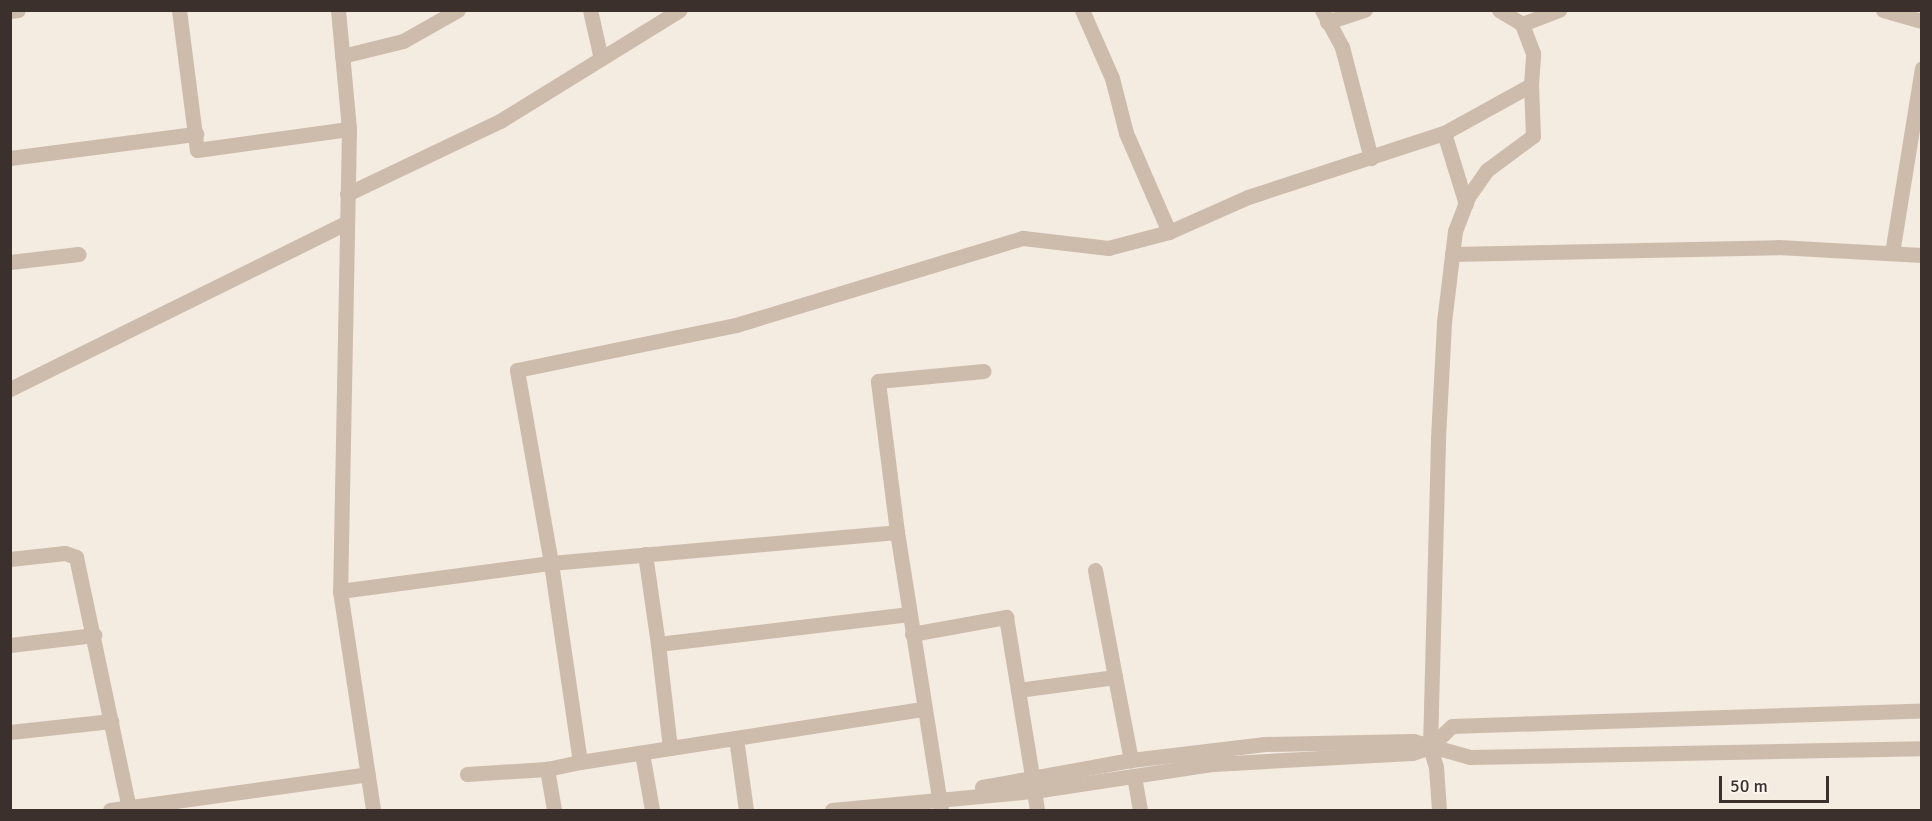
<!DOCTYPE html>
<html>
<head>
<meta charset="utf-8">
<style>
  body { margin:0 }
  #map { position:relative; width:1932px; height:821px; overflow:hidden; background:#f4ebe1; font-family:Signika,sans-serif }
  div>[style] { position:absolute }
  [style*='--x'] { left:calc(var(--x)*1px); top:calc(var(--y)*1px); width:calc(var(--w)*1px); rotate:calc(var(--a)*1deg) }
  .minor>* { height:15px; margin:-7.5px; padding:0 7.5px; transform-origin:7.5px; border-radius:7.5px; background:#cdbbac }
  span { translate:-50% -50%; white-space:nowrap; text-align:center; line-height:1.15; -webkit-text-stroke:4.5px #fbf5ee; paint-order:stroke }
  .frame { position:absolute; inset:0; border:12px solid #3b302b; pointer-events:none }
  .scale { position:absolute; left:1719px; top:776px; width:110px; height:27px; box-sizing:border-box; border:3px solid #3b302b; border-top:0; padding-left:8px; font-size:18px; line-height:21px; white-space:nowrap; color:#3b302b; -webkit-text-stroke:4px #fbf5ee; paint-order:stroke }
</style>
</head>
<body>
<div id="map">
  <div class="minor">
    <div style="--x:179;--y:10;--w:141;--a:82.7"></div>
    <div style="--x:197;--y:150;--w:153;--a:-7.9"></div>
    <div style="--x:338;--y:10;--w:120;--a:84.7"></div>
    <div style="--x:349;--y:129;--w:462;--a:91.1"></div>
    <div style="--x:340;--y:591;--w:221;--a:81.4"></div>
    <div style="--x:590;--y:10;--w:50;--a:77.3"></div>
    <div style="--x:1082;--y:10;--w:74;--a:66.2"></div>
    <div style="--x:1112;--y:78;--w:57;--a:75.7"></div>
    <div style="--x:1126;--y:133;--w:108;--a:66.5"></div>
    <div style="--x:1322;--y:10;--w:42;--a:61.6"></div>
    <div style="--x:1342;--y:47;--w:115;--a:75.4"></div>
    <div style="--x:1499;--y:10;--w:27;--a:31"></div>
    <div style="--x:1883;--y:10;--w:41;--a:15.8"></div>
    <div style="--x:10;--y:11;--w:8;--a:-7"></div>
    <div style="--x:1327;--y:22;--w:40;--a:-18"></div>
    <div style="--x:342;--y:56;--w:63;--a:-13.8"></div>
    <div style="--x:403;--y:41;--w:63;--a:-29.4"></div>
    <div style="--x:1444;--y:133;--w:74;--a:72.8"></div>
    <div style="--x:10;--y:158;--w:188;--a:-7.4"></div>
    <div style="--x:347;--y:194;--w:170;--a:-25.5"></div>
    <div style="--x:500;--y:121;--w:211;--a:-31.7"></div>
    <div style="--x:1892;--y:253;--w:187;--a:-80.8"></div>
    <div style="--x:1452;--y:254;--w:326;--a:-1.2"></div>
    <div style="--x:1778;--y:247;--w:144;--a:3.2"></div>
    <div style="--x:10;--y:262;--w:69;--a:-6.6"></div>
    <div style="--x:10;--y:389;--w:375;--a:-26.3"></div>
    <div style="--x:897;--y:532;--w:281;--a:81"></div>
    <div style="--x:645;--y:554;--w:91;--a:81.8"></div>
    <div style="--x:10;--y:559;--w:55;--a:-6.2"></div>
    <div style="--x:65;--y:553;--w:12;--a:20"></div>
    <div style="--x:76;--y:557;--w:257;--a:78.1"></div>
    <div style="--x:1095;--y:570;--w:109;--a:79.4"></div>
    <div style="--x:340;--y:591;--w:213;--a:-7.6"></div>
    <div style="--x:551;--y:563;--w:196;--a:-100"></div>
    <div style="--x:517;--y:370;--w:224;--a:-11.6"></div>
    <div style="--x:736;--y:325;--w:300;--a:-16.9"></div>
    <div style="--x:1023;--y:238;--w:86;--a:6.7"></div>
    <div style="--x:1108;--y:248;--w:63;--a:-14.7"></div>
    <div style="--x:1169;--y:232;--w:86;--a:-23.9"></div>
    <div style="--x:1248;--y:197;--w:206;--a:-18.1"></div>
    <div style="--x:1444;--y:133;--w:99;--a:-28.9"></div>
    <div style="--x:1531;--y:85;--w:32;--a:-86"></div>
    <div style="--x:1533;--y:53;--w:31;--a:-111"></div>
    <div style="--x:1522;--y:24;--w:40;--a:-21"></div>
    <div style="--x:912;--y:634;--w:96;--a:-10.3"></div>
    <div style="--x:1006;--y:617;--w:161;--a:80.7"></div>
    <div style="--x:10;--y:645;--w:85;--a:-6.8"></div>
    <div style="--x:1018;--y:690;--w:98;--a:-7.6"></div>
    <div style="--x:1115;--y:677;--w:85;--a:79.1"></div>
    <div style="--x:10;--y:732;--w:102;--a:-6.2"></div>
    <div style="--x:736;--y:738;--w:73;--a:82.1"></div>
    <div style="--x:670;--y:748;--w:105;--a:-96.6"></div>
    <div style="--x:658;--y:644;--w:253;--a:-6.8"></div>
    <div style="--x:642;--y:753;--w:58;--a:80"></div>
    <div style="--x:580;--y:762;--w:348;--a:-8.8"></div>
    <div style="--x:467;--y:774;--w:80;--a:-3.6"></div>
    <div style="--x:1134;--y:776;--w:35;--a:80"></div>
    <div style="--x:982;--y:787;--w:151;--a:-10.3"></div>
    <div style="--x:1131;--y:760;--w:135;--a:-6.8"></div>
    <div style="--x:1265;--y:744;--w:148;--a:-1.2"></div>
    <div style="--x:1413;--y:741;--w:59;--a:15.7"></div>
    <div style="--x:1470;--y:757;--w:452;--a:-1.1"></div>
    <div style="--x:1034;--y:791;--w:19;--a:81"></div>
    <div style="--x:110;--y:810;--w:260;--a:-7.9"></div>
    <div style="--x:554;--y:810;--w:42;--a:-99.7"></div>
    <div style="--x:547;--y:769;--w:34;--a:-12"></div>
    <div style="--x:580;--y:762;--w:201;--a:-98.3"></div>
    <div style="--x:551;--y:563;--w:347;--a:-5.1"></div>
    <div style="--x:897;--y:532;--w:152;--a:-97.2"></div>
    <div style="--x:878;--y:381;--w:106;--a:-5.4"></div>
    <div style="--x:832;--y:810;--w:203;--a:-5.4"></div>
    <div style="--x:1034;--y:791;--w:181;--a:-8.6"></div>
    <div style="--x:1213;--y:764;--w:199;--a:-3.2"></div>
    <div style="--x:1412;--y:753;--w:19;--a:-18"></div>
    <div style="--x:1430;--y:747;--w:30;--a:-44"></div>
    <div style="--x:1452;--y:726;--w:470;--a:-1.9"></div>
    <div style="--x:1439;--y:810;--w:43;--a:-94"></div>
    <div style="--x:1436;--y:767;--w:21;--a:-107"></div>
    <div style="--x:1430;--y:747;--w:309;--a:-88.5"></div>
    <div style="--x:1438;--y:438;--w:116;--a:-87"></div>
    <div style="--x:1444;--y:322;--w:92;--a:-83.1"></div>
    <div style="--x:1455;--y:231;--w:36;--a:-69"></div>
    <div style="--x:1468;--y:197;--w:33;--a:-55"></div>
    <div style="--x:1487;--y:170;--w:57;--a:-36.5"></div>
    <div style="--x:1533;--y:136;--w:51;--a:-92.2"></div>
  </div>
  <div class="frame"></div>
  <div class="scale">50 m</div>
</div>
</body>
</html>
